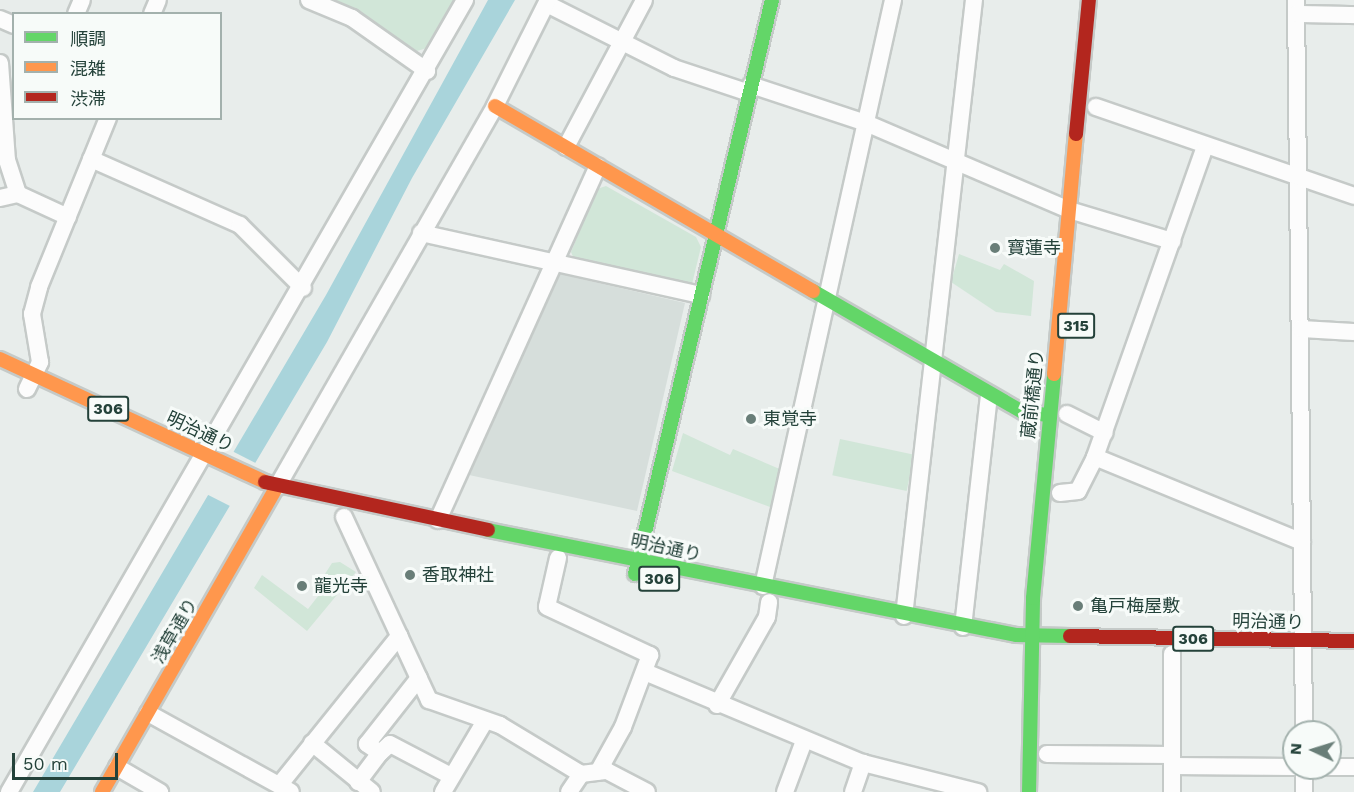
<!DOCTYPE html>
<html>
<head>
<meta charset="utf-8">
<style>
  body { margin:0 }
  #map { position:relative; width:1354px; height:792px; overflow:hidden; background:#e8edeb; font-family:"Work Sans","Noto Sans JP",sans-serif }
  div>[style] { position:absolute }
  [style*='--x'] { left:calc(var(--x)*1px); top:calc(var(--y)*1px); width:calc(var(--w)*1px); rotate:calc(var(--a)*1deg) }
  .built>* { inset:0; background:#d6dedb }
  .green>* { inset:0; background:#d1e6d8; transform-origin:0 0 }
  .water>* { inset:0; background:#a9d4db }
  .pier>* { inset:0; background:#e8edeb; transform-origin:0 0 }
  .roads { filter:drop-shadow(2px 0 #c5cac8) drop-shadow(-2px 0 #c5cac8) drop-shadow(0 2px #c5cac8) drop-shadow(0 -2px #c5cac8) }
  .street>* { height:16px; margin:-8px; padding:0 8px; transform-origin:8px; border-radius:8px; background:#fcfcfc }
  .fast>* { height:14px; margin:-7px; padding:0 7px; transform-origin:7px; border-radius:7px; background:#63d668 }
  .slow>* { height:14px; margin:-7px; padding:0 7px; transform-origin:7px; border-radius:7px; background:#ff974d }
  .jam>* { height:14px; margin:-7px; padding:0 7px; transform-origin:7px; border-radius:7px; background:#b3261e }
  .dots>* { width:16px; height:16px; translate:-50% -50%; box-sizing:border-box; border:3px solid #f7fbf9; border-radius:50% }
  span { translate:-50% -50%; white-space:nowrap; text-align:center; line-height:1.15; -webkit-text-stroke:6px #f7fbf9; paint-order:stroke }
  .shield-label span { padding:2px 4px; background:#f7fbf9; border:2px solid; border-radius:4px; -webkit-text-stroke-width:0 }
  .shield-label { font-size:16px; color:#24423a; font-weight:700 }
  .poi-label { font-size:18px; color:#24423a }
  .left { translate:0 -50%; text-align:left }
  .street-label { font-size:18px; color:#24423a }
  .legend { position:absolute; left:12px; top:12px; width:210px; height:108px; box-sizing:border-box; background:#f7fbf9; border:2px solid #a3b1ad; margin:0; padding:8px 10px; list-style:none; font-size:18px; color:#24423a }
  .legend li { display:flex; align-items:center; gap:12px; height:30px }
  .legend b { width:30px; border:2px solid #a3b1ad }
  .north { position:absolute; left:1282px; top:720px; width:60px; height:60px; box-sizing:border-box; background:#f7fbf9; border:2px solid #a3b1ad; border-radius:50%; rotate:274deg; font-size:16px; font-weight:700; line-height:24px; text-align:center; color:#24423a }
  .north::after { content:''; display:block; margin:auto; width:21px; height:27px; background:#697e78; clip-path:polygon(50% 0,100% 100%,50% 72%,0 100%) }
  .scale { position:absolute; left:12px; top:753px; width:106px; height:27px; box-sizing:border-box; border:3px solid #24423a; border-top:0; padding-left:8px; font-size:18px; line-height:21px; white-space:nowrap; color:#24423a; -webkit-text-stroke:4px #f7fbf9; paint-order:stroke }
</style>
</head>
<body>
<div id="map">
  <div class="built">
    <div style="clip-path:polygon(560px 274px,685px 303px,637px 511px,469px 475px)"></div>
  </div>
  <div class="green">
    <div style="clip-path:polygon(330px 0,454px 0,430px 47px,417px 51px)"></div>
    <div style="clip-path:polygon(606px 186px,696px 237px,701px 247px,692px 284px,574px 259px,571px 252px,597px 189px)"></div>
    <div style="clip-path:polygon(959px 254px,1000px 270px,1004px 264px,1034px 281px,1031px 316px,996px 312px,951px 282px)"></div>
    <div style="clip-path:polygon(683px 433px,730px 455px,733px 449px,782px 470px,775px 503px,770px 507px,672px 471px)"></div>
    <div style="left:840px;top:439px;width:76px;height:37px;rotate:12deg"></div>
    <div style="clip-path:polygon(340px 562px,356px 572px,307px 631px,254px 588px,262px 575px,308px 609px,329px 582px,323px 577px,332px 563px)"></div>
  </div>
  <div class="water">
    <div style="clip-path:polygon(488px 0,515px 0,412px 178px,327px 342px,60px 792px,33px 792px,326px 295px)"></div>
  </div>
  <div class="pier">
    <div style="left:230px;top:450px;width:31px;height:50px;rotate:27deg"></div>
  </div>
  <div class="roads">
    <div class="street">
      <div style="--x:309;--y:0;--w:47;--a:22.7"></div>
      <div style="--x:352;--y:18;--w:92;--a:35.2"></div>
      <div style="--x:1296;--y:0;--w:732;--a:89.37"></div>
      <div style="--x:547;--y:4;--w:142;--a:26.7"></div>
      <div style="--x:674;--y:68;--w:79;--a:18.4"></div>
      <div style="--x:76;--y:14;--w:15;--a:-67"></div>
      <div style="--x:152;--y:14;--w:15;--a:-67"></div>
      <div style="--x:1297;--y:14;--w:57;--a:1"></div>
      <div style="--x:0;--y:19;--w:15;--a:23"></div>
      <div style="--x:0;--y:63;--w:97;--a:85.9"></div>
      <div style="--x:7;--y:160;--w:36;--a:72"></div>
      <div style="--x:18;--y:194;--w:55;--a:24.7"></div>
      <div style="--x:751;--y:85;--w:121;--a:18.3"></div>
      <div style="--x:866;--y:123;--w:221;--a:23.2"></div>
      <div style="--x:1069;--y:210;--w:108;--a:16.8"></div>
      <div style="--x:1096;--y:107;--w:273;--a:19"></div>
      <div style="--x:566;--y:147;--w:166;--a:-62"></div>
      <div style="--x:91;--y:159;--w:163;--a:23.9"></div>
      <div style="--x:240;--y:225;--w:89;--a:45"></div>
      <div style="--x:0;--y:198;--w:18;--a:-13"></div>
      <div style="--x:421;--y:233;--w:287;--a:12.5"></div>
      <div style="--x:1301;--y:329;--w:53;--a:3.2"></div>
      <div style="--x:27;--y:389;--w:30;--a:-64"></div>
      <div style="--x:40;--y:362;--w:49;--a:-99.5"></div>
      <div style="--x:32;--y:314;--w:28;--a:-75"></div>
      <div style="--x:39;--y:287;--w:183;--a:-67.8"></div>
      <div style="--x:1067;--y:414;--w:42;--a:26.6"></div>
      <div style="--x:1095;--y:457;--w:224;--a:22.3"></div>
      <div style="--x:277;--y:487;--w:439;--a:-60.2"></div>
      <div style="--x:495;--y:106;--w:119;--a:-63.4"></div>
      <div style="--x:1060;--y:493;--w:18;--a:-6"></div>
      <div style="--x:1078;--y:491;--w:38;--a:-63"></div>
      <div style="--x:1095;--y:457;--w:329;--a:-70.5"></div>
      <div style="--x:344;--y:517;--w:202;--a:65.1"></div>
      <div style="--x:429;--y:700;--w:75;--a:19.4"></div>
      <div style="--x:500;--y:725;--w:95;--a:31.2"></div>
      <div style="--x:438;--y:520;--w:388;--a:-65.7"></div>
      <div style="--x:558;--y:558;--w:50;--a:102.7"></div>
      <div style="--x:547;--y:607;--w:114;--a:25"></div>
      <div style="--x:650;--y:655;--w:77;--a:110.6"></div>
      <div style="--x:623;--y:727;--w:51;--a:119.1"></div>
      <div style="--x:763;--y:586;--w:600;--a:-77.49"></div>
      <div style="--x:904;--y:616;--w:620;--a:-83.52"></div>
      <div style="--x:963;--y:627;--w:234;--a:-83.6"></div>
      <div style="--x:645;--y:672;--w:236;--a:22.7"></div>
      <div style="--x:863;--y:763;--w:119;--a:14.2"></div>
      <div style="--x:717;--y:705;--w:101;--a:-60.4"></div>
      <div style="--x:767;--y:617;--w:15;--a:-82"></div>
      <div style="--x:148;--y:713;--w:163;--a:28.9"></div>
      <div style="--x:312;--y:743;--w:77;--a:39.2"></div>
      <div style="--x:380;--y:753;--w:13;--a:-42"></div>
      <div style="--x:390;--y:744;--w:69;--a:27.7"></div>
      <div style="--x:1047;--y:754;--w:125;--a:0.5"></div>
      <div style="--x:1172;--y:766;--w:122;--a:0.5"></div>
      <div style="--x:117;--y:767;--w:50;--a:30.2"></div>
      <div style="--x:1330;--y:767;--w:24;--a:0"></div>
      <div style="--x:1304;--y:768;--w:24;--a:90"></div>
      <div style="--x:358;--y:782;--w:36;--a:-53"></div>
      <div style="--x:380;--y:753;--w:16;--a:-145"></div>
      <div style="--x:367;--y:744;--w:84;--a:-51.8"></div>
      <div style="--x:281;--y:783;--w:189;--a:-51.2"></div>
      <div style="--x:9;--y:792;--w:914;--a:-60.07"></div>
      <div style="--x:443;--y:792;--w:82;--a:-59.4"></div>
      <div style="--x:569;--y:792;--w:22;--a:-56"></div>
      <div style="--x:581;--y:774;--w:26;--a:-7"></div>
      <div style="--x:607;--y:771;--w:45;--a:27.7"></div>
      <div style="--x:785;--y:792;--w:54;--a:-69.6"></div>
      <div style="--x:853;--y:792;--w:31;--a:-71"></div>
      <div style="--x:1172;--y:792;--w:138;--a:-90"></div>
    </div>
    <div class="fast">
      <div style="--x:813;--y:291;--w:242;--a:30"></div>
      <div style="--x:1023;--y:412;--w:26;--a:7"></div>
      <div style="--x:488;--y:530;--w:538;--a:11.25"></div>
      <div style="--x:1016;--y:635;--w:54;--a:1.1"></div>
      <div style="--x:635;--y:574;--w:590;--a:-76.58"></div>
      <div style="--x:1029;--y:792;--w:194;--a:-88.8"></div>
      <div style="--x:1033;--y:598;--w:225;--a:-84.6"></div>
    </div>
    <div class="slow">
      <div style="--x:495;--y:106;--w:368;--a:30.2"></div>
      <div style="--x:0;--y:359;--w:292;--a:24.9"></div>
      <div style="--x:1054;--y:374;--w:241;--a:-84.8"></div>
      <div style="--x:102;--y:792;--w:352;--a:-60.2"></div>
    </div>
    <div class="jam">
      <div style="--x:1076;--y:134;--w:135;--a:-84.5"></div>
      <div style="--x:265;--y:482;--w:228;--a:12.1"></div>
      <div style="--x:1070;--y:636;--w:284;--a:1"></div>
    </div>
  </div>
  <div class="dots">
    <div style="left:995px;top:248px;background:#697e78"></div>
    <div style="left:751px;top:419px;background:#697e78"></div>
    <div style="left:410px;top:575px;background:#697e78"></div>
    <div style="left:302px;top:586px;background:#697e78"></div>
    <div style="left:1078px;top:606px;background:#697e78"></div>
  </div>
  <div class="shield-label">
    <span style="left:1076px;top:326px">315</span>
    <span style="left:108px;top:409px">306</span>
    <span style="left:659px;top:579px">306</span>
    <span style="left:1193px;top:639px">306</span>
  </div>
  <div class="poi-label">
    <span class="left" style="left:1007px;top:248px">寶蓮寺</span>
    <span class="left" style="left:763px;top:419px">東覚寺</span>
    <span class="left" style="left:422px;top:575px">香取神社</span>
    <span class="left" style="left:314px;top:586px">龍光寺</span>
    <span class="left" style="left:1090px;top:606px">亀戸梅屋敷</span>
  </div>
  <div class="street-label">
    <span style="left:1033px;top:394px;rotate:-84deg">蔵前橋通り</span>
    <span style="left:200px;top:432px;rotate:25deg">明治通り</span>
    <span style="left:666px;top:548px;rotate:12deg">明治通り</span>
    <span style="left:1268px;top:622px;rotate:1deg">明治通り</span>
    <span style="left:175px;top:631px;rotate:-60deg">浅草通り</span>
  </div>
  <ul class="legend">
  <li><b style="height:8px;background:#63d668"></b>順調</li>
  <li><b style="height:8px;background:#ff974d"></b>混雑</li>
  <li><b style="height:8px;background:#b3261e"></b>渋滞</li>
  </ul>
  <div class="north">N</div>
  <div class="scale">50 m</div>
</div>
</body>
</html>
